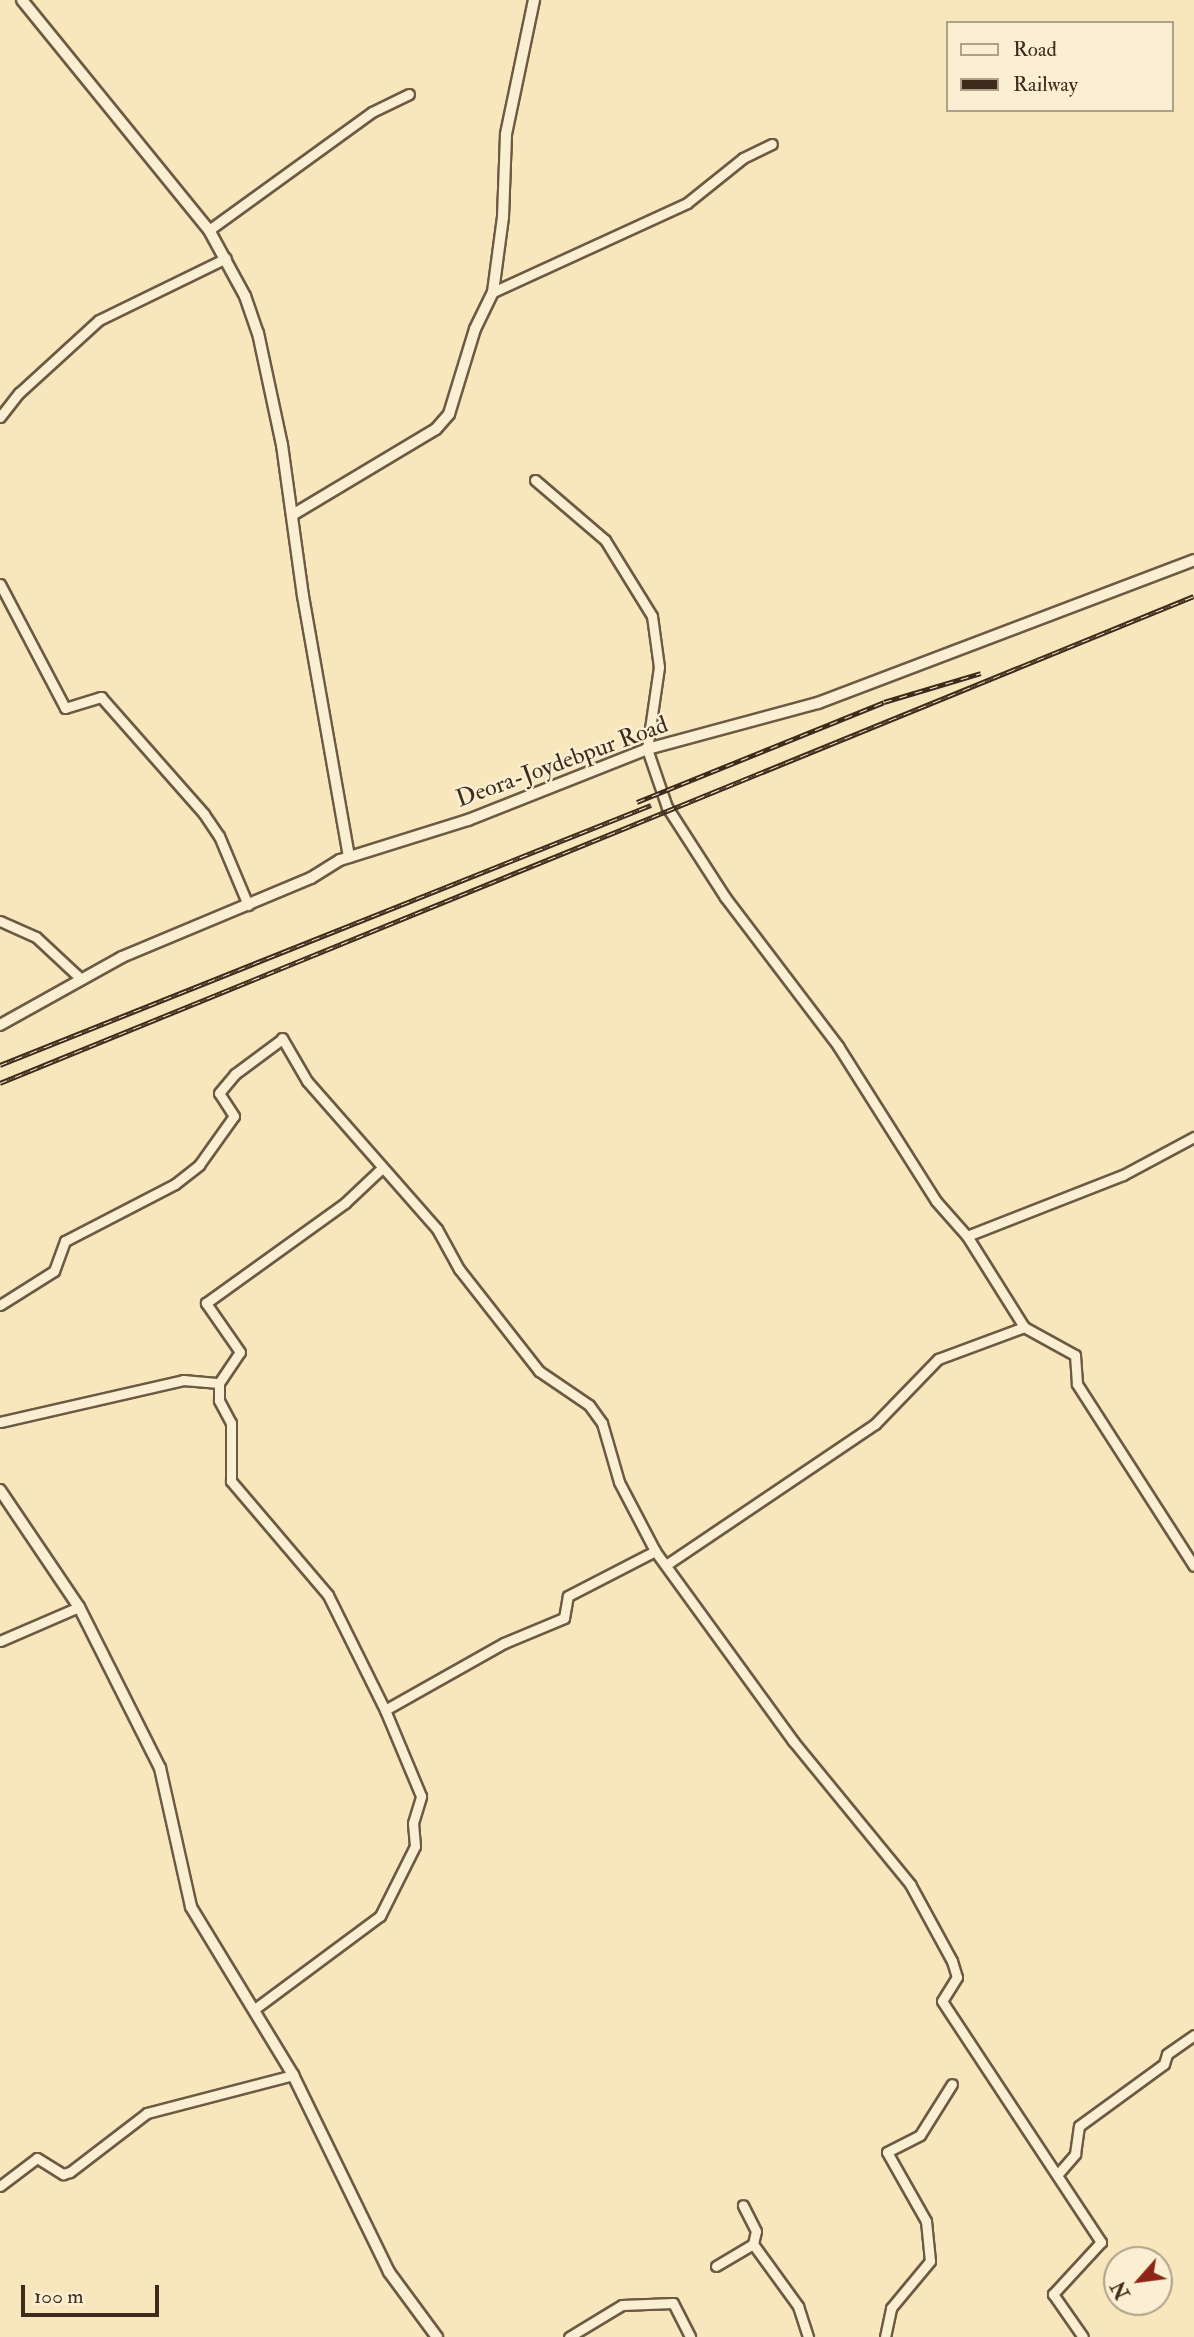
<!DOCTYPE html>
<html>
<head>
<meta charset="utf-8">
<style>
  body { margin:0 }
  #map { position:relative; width:1194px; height:2337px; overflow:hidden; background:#f8e6bc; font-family:"IM FELL Double Pica",serif }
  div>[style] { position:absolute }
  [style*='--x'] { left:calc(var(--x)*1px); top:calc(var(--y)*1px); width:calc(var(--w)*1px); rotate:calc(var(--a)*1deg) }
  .roads { filter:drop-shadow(2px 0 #6d5a43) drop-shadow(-2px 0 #6d5a43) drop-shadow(0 2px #6d5a43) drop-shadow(0 -2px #6d5a43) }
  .minor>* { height:9px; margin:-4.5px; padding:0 4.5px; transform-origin:4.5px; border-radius:4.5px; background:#faefd3 }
  .tertiary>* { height:10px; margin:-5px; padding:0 5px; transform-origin:5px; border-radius:5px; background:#faefd3 }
  .rail>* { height:5px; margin-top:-2.5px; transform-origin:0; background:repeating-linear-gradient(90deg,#faefd3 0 8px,#3f2b1b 0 16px); box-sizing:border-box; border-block:2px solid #3f2b1b }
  span { translate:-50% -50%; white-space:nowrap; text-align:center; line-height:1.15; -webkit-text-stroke:5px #faefd3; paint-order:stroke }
  .street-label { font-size:24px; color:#3f2b1b }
  .legend { position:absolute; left:946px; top:21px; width:228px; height:91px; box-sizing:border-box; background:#faefd3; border:2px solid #afa189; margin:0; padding:9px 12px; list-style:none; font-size:21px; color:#3f2b1b }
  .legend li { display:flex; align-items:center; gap:14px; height:35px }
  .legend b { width:35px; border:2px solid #afa189 }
  .north { position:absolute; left:1103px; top:2246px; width:70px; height:70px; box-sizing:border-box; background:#faefd3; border:2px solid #afa189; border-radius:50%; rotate:242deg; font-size:19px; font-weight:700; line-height:28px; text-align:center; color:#3f2b1b }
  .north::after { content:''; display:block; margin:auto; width:24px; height:32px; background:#8f2418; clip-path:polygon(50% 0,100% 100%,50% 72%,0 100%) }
  .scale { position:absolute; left:21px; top:2285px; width:138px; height:32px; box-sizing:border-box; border:4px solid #3f2b1b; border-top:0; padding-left:9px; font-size:21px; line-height:24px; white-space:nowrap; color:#3f2b1b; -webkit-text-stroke:5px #faefd3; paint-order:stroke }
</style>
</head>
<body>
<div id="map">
  <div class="roads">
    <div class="minor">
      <div style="--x:209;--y:230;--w:201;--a:-35.9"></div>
      <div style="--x:372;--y:112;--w:41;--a:-25.9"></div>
      <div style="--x:493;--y:292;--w:213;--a:-24.6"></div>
      <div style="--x:687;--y:203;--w:72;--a:-38.8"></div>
      <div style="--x:743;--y:158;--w:32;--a:-26"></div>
      <div style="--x:0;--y:417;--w:31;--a:-52"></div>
      <div style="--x:19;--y:393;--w:108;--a:-42.4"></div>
      <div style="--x:99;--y:320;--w:141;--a:-26"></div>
      <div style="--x:535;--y:480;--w:92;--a:40.6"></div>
      <div style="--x:605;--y:540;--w:89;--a:58.3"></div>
      <div style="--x:652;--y:616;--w:51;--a:82.2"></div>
      <div style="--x:659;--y:667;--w:83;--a:98.3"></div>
      <div style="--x:647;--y:749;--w:61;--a:71"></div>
      <div style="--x:667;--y:807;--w:107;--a:57.2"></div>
      <div style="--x:725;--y:897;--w:187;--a:52.8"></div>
      <div style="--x:838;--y:1046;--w:183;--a:57.7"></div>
      <div style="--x:936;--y:1201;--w:47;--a:48.5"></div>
      <div style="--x:967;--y:1236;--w:107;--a:57.9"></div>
      <div style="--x:1024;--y:1327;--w:58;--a:28.8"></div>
      <div style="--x:1075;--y:1355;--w:29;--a:86"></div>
      <div style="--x:1077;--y:1384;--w:216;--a:57.3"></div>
      <div style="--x:0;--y:584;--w:140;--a:62.3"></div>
      <div style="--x:65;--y:708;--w:38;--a:-17"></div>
      <div style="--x:101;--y:697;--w:156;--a:48.6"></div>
      <div style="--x:204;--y:814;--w:27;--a:56"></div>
      <div style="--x:219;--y:836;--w:75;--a:67.2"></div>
      <div style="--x:0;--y:921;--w:39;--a:24"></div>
      <div style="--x:36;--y:937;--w:62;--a:43"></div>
      <div style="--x:282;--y:1038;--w:50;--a:59.8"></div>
      <div style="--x:307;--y:1081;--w:197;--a:48.7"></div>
      <div style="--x:437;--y:1229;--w:46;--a:61.2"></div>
      <div style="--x:459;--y:1269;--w:130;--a:51.9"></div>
      <div style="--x:539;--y:1371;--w:60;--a:34.2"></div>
      <div style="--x:589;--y:1405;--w:22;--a:54"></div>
      <div style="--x:602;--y:1423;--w:61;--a:73.9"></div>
      <div style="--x:619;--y:1482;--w:78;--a:62.4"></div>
      <div style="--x:655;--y:1551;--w:235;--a:54"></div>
      <div style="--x:793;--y:1741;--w:185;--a:50.7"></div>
      <div style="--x:910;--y:1884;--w:88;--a:61.4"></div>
      <div style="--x:952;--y:1961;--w:17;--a:73"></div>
      <div style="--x:957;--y:1977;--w:28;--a:122"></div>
      <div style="--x:942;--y:2001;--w:289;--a:56.6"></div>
      <div style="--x:1101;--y:2242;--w:71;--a:132.7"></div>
      <div style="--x:1053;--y:2294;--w:52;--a:55.1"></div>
      <div style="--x:967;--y:1236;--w:168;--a:-21.4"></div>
      <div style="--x:1123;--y:1175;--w:81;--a:-28.2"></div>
      <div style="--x:0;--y:1305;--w:64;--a:-32.2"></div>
      <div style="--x:54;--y:1271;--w:32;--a:-70"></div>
      <div style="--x:65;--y:1241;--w:124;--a:-27.4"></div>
      <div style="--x:175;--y:1184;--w:31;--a:-38"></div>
      <div style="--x:199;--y:1165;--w:60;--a:-54.5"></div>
      <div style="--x:234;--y:1116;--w:27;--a:-123"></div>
      <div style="--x:219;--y:1093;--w:25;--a:-50"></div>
      <div style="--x:235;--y:1074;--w:59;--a:-36.7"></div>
      <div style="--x:0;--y:1422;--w:188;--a:-12.9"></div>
      <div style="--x:183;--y:1380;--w:36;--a:5"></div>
      <div style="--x:666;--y:1565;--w:252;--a:-34"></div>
      <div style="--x:875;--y:1424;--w:91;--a:-45.9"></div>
      <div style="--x:938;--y:1359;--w:92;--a:-20.4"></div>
      <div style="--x:0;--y:1641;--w:86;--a:-23.3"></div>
      <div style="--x:385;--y:1710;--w:137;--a:-29.4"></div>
      <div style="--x:504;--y:1643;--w:65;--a:-22.6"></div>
      <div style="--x:564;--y:1618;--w:22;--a:-80"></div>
      <div style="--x:568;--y:1596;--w:98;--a:-27.3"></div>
      <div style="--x:256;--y:2008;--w:154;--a:-36.6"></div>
      <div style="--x:380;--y:1916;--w:78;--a:-63.4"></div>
      <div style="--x:415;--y:1846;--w:23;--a:-95"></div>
      <div style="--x:413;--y:1823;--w:28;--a:-73"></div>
      <div style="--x:421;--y:1796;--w:93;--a:-112.7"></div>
      <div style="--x:385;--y:1710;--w:128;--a:-116.4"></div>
      <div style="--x:328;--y:1595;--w:150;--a:-130.4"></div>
      <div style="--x:231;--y:1481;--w:58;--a:-90"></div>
      <div style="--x:231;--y:1423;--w:26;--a:-118"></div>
      <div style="--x:219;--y:1400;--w:17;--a:-90"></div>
      <div style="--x:219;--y:1383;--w:37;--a:-56"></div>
      <div style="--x:240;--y:1352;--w:60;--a:-124.8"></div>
      <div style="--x:206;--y:1303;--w:171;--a:-35.7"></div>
      <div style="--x:345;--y:1203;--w:51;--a:-43.4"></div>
      <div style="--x:1057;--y:2175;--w:28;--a:-49"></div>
      <div style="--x:1075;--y:2154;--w:28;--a:-82"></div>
      <div style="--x:1079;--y:2126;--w:105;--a:-36.1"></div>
      <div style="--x:1164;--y:2064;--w:10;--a:-73"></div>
      <div style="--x:1167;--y:2054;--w:33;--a:-35"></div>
      <div style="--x:0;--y:2186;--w:46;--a:-37.1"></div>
      <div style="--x:37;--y:2158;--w:31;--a:32"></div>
      <div style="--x:63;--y:2174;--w:7;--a:-16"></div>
      <div style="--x:70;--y:2172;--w:97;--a:-37.5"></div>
      <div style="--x:147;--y:2113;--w:151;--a:-14.6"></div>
      <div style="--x:753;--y:2244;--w:77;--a:54"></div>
      <div style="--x:798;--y:2306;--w:33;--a:72"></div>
      <div style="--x:716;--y:2266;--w:43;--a:-30.7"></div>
      <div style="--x:753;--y:2244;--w:13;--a:-77"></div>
      <div style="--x:756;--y:2231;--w:29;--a:-117"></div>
      <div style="--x:569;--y:2337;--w:62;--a:-31.1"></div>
      <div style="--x:622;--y:2305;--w:51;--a:-2.2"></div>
      <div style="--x:673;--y:2303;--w:38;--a:63"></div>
      <div style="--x:885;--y:2337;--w:30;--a:-78"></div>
      <div style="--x:891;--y:2308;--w:61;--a:-50.3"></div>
      <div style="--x:930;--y:2261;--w:40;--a:-95.7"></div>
      <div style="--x:926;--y:2221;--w:79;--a:-119.5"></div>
      <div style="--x:887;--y:2152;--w:37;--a:-27"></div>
      <div style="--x:920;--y:2135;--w:60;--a:-57.9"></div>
    </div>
    <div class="tertiary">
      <div style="--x:22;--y:0;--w:296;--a:50.9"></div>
      <div style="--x:209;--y:230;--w:75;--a:61.4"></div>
      <div style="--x:245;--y:296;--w:39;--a:71"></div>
      <div style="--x:258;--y:333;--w:115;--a:77.9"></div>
      <div style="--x:282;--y:445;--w:152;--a:82.1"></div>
      <div style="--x:303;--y:596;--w:265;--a:80"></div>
      <div style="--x:294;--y:514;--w:165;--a:-30.9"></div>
      <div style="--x:436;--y:429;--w:20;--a:-49"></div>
      <div style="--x:449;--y:414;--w:89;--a:-73"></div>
      <div style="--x:475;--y:329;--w:41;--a:-64.1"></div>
      <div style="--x:493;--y:292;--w:76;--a:-82.4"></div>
      <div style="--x:503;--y:217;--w:83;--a:-87.9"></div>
      <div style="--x:506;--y:134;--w:137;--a:-78.2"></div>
      <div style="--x:0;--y:1025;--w:140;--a:-29.1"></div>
      <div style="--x:122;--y:957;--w:205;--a:-22.7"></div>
      <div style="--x:311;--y:878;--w:34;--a:-32"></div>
      <div style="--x:340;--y:860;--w:134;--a:-17.4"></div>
      <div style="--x:468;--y:820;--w:193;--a:-21.6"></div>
      <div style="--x:647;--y:749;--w:177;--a:-15.1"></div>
      <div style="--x:818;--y:703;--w:402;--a:-20.8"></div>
      <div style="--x:0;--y:1490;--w:141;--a:56"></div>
      <div style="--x:79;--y:1607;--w:180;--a:63.3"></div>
      <div style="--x:160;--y:1768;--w:142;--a:77.4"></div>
      <div style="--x:191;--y:1907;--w:197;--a:58.7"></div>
      <div style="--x:293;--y:2075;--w:219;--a:64"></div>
      <div style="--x:389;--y:2272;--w:81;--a:53.6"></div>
    </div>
  </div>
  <div class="rail">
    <div style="--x:637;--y:802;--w:266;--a:-22"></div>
    <div style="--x:884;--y:702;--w:101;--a:-16.6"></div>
    <div style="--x:0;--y:1065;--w:701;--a:-21.77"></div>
    <div style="--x:0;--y:1083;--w:1289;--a:-22.19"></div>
  </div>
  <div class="street-label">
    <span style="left:562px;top:762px;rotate:-20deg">Deora-Joydebpur Road</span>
  </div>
  <ul class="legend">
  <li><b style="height:9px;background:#faefd3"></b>Road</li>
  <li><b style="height:9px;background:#3f2b1b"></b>Railway</li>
  </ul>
  <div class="north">N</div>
  <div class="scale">100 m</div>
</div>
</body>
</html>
